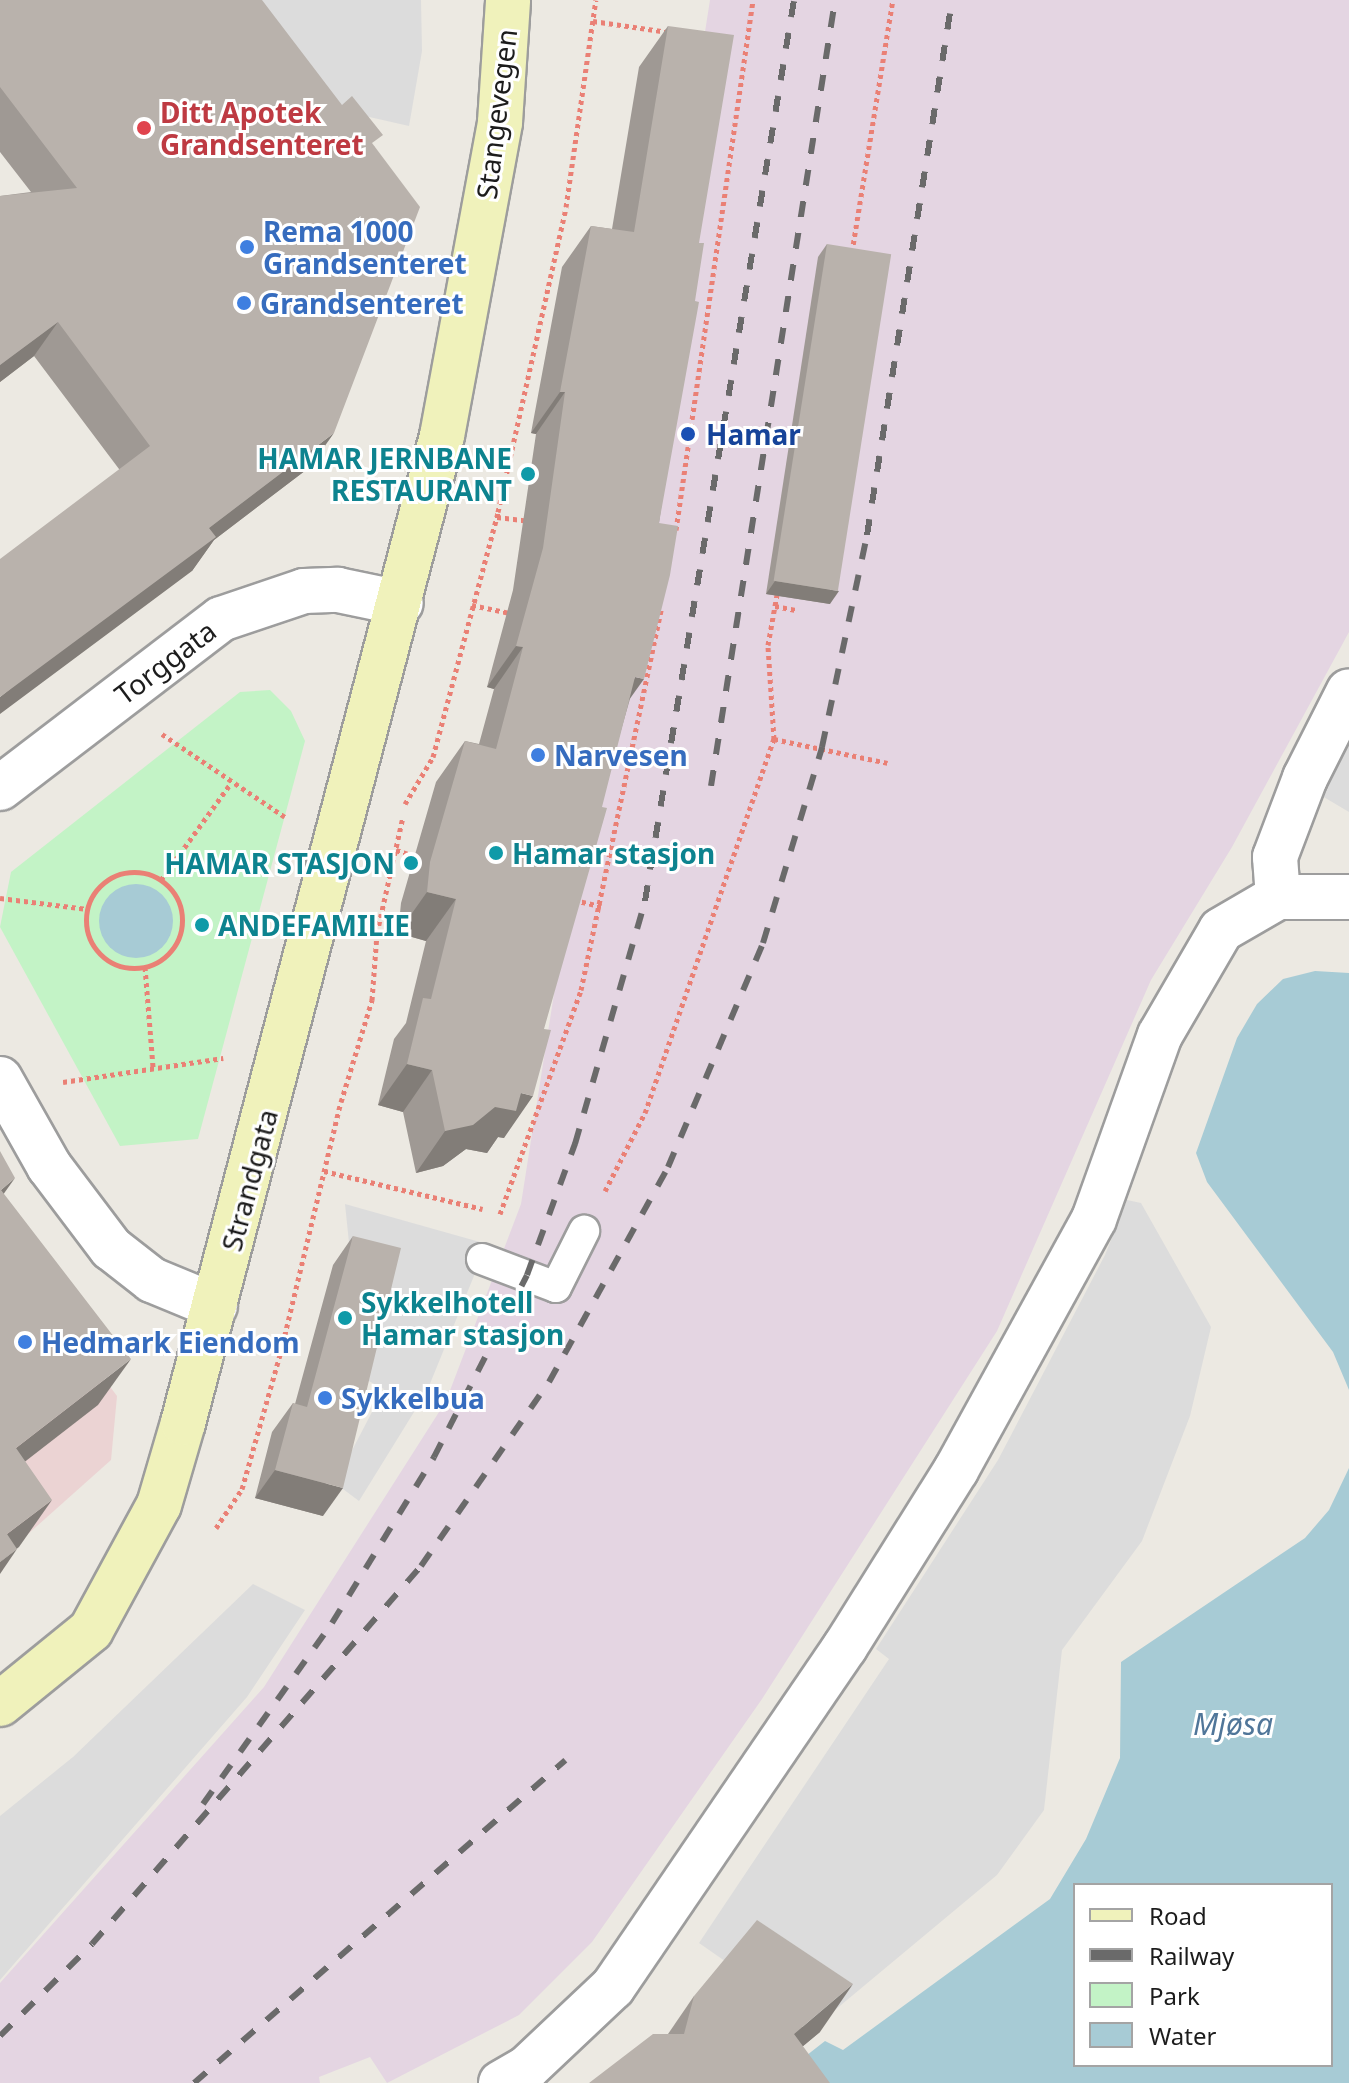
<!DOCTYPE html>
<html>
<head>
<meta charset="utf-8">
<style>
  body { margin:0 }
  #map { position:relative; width:1349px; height:2083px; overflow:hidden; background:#ece9e2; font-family:"Noto Sans",sans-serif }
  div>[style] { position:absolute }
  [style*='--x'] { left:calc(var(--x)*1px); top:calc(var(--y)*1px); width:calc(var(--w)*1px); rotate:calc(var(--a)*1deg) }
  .commercial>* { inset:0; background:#ebd3d3 }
  .industrial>* { inset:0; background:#e4d5e2 }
  .park>* { inset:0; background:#c3f3c6 }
  .parking>* { inset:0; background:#dcdcdc }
  .water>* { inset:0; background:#a7cbd5 }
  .round { border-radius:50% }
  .path>* { height:5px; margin-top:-2.5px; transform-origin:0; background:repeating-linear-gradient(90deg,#ea8075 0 4px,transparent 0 8px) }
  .path>.ring { margin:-2.5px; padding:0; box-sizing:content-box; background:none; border:5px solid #ea8075; border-radius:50% }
  .roads { filter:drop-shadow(2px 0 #9d9d9d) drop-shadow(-2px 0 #9d9d9d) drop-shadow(0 2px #9d9d9d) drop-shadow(0 -2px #9d9d9d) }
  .lane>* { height:30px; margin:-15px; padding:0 15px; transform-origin:15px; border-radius:15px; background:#fff }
  .street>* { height:44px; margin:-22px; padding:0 22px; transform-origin:22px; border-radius:22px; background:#fff }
  .secondary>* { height:44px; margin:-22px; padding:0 22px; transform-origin:22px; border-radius:22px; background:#f0f2bb }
  .rail>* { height:6px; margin-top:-3px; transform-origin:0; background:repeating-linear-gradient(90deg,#6a6a6a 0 16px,transparent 0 32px) }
  .wall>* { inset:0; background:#9f9994 }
  .shaded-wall>* { inset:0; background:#827d78 }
  .building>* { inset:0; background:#b9b2ac; transform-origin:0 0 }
  .dots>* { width:22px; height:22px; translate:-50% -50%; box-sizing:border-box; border:4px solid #fff; border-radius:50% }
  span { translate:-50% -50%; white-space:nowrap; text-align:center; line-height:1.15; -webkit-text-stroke:6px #fff; paint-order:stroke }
  .health-label { font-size:28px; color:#be3a42; font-weight:700 }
  .left { translate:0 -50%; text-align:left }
  .street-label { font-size:28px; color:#1c1c1c }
  .shop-label { font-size:28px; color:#366cbe; font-weight:700 }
  .transit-label { font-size:28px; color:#164399; font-weight:700 }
  .culture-label { font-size:28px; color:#0d838f; font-weight:700 }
  .right { translate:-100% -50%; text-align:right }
  .water-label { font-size:30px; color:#507699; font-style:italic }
  .legend { position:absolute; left:1073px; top:1883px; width:260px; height:184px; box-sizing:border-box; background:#fff; border:2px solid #a4a4a4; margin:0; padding:10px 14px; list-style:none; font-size:24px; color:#1c1c1c }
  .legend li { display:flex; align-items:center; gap:16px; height:40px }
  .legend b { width:40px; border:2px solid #a4a4a4 }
</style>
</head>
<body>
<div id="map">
  <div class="commercial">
    <div style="clip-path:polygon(0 1240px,117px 1396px,111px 1460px,0 1559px)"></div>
  </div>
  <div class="industrial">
    <div style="clip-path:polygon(710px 0,1349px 0,1349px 632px,1232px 847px,1151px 980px,997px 1331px,762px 1699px,592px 1942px,519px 2015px,387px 2083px,370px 2057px,319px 2077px,320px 2083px,0 2083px,0 1983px,264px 1687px,446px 1401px,521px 1204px)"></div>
  </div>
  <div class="park">
    <div style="clip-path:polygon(270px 690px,291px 711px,305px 741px,198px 1139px,120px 1146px,0 927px,11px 872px,240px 692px)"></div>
  </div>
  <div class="parking">
    <div style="clip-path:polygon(214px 0,421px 0,422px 51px,409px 126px,343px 111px)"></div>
    <div style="clip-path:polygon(1349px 743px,1349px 812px,1322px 796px)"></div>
    <div style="clip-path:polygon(1127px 1200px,1141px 1203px,1211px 1327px,1190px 1416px,1142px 1541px,1062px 1650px,1044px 1810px,997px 1875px,817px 2025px,699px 1943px,889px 1659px,876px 1649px,998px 1460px,1105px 1255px)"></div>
    <div style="clip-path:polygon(345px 1204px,487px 1244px,427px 1391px,359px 1501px,335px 1483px,384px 1389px,363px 1378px)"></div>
    <div style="clip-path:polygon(253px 1584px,305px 1610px,247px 1697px,0 1980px,0 1816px,73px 1757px)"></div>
  </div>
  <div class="water">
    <div class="round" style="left:99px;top:884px;width:74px;height:74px"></div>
    <div style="clip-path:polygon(1315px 971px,1349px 973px,1349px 1390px,1333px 1352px,1207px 1182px,1196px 1153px,1237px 1038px,1257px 1004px,1283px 979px)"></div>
    <div style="clip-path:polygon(evenodd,1349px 1468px,1349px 2083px,783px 2083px,779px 2077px,825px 2041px,843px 2050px,1050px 1899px,1086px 1839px,1120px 1758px,1121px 1662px,1305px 1538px,1329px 1510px,1349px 1468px,1075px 1885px,1331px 1885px,1331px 2065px,1075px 2065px,1075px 1885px)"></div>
  </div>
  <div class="path">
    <div style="--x:593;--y:21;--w:76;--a:8.3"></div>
    <div style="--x:852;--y:252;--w:255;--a:-80.8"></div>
    <div style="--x:497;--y:517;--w:31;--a:7"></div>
    <div style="--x:676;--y:530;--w:536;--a:-81.73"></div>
    <div style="--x:472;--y:605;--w:39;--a:12"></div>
    <div style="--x:775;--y:606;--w:21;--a:11"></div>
    <div style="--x:162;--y:734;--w:148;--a:34"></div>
    <div style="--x:774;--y:739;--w:116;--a:11.9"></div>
    <div style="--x:405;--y:804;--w:55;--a:-59.2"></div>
    <div style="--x:433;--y:757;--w:253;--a:-75.1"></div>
    <div style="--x:498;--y:512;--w:312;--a:-77.4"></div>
    <div style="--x:566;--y:207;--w:209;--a:-81.8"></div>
    <div style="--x:396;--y:850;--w:19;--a:18"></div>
    <div class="ring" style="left:86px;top:872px;width:91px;height:91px"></div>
    <div style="--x:161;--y:880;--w:120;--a:-54.2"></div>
    <div style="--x:0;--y:898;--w:88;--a:7.2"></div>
    <div style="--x:574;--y:900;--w:28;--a:13"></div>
    <div style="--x:145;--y:967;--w:100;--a:85.4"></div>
    <div style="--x:63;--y:1082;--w:162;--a:-8.5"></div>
    <div style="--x:324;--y:1171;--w:163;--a:13.5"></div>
    <div style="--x:605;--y:1191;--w:88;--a:-62.9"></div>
    <div style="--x:645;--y:1113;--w:396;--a:-71"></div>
    <div style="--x:774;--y:739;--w:94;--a:-93.7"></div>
    <div style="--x:768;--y:645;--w:57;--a:-79.9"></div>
    <div style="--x:500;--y:1214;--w:238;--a:-70.1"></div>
    <div style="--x:581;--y:990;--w:391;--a:-78.1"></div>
    <div style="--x:216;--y:1528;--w:47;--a:-56.3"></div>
    <div style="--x:242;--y:1489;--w:143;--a:-74.2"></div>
    <div style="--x:281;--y:1351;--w:256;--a:-76.5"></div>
    <div style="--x:341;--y:1102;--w:107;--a:-73.1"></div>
    <div style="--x:372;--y:1000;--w:67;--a:-85.7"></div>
    <div style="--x:377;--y:933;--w:119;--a:-77.4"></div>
  </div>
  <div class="roads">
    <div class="lane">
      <div style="--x:482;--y:1259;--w:79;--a:20.7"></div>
      <div style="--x:556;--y:1287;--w:63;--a:-63.4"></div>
    </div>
    <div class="street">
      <div style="--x:0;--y:788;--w:278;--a:-37.4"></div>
      <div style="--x:221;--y:619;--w:88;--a:-18.6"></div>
      <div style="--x:304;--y:591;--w:34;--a:-2"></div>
      <div style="--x:338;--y:590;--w:64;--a:11.7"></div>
      <div style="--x:1278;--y:897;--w:40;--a:-94.3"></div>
      <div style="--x:1275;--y:857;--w:85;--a:-69.2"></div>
      <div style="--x:1305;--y:778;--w:97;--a:-63.2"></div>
      <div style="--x:0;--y:1079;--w:100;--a:60.6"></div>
      <div style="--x:49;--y:1166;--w:103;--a:52.9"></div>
      <div style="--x:111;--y:1248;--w:52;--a:38"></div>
      <div style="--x:152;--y:1280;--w:68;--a:22.4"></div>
      <div style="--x:501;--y:2083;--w:30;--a:-30"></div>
      <div style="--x:527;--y:2068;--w:118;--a:-43.3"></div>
      <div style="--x:613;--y:1987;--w:412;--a:-55.7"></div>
      <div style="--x:845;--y:1647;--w:209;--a:-57.9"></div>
      <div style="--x:956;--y:1470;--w:286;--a:-61.2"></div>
      <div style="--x:1094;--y:1219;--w:195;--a:-70.3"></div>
      <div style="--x:1160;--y:1035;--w:121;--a:-59.8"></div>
      <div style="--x:1221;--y:930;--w:66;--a:-30.1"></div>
      <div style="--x:1278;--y:897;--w:71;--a:0"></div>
    </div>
    <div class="secondary">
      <div style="--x:0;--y:1704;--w:117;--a:-39.1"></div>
      <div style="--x:91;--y:1630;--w:142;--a:-61.5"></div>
      <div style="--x:159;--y:1505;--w:85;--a:-73.7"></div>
      <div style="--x:183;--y:1423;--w:1020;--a:-75.3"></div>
      <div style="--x:442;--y:436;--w:319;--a:-79.5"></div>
      <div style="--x:500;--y:122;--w:122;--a:-86.2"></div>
    </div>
  </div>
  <div class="rail">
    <div style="--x:711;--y:786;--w:796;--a:-81.03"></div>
    <div style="--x:203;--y:1804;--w:222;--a:-54.5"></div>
    <div style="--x:332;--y:1623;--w:195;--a:-58.4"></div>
    <div style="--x:434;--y:1457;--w:204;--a:-62.9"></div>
    <div style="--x:527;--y:1275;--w:140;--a:-69.9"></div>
    <div style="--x:575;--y:1144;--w:253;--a:-73.9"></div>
    <div style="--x:645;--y:901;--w:913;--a:-80.61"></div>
    <div style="--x:0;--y:2036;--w:130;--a:-45"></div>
    <div style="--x:92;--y:1944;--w:501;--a:-48.96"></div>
    <div style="--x:421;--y:1566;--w:224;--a:-55.2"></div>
    <div style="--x:549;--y:1382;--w:246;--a:-61"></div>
    <div style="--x:668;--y:1167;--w:243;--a:-67"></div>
    <div style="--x:763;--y:943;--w:205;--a:-73.2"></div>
    <div style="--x:822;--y:747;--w:217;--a:-78"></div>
    <div style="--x:867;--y:535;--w:542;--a:-80.97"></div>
    <div style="--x:194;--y:2083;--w:492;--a:-41"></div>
  </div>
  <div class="wall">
    <div style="clip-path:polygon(0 0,375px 147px,310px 467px,214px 540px,192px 571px,119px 469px,34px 356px,0 382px,0 196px,31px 192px,0 152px)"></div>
    <div style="clip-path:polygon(668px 26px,699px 243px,659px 523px,630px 699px,504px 1138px,498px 1137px,487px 1153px,466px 1149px,443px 1166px,416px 1173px,403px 1112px,378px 1105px,394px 1039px,406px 1023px,426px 941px,398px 933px,401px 903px,436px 782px,465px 741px,479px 744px,494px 689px,487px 687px,513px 590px,536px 434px,531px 433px,562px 267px,591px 226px,612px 229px,639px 67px)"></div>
    <div style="clip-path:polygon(827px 244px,830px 604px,766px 594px,818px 257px)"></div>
    <div style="clip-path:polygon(353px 1236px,323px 1516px,255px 1498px,272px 1432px,293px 1403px,295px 1404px,333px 1265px)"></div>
    <div style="clip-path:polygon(694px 1996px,820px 2032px,803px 2046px,668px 2034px)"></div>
  </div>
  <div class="shaded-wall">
    <div style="clip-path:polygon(58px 322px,34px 356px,0 382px,0 365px)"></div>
    <div style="clip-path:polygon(560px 392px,565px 392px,536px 434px,531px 433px)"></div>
    <div style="clip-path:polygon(334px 433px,310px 467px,214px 540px,192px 571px,0 714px,0 697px,209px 528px)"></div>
    <div style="clip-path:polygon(775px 581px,839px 591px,830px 604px,766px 594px)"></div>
    <div style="clip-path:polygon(516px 646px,523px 647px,494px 689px,487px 687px)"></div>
    <div style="clip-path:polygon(635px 677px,644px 679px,614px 721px)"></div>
    <div style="clip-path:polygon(427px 892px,456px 899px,426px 941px,398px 933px)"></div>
    <div style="clip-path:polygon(407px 1064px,432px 1070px,403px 1112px,378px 1105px)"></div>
    <div style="clip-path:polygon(521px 1093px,533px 1096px,504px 1138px,498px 1137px,487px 1153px,466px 1149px,443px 1166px,416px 1173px,445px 1131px)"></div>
    <div style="clip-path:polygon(15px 1178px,0 1199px,1px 1190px)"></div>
    <div style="clip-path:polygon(131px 1359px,98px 1405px,0 1481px,16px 1448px)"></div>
    <div style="clip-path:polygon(275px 1470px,343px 1488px,323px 1516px,255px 1498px)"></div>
    <div style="clip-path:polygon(52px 1500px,19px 1547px,0 1562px,7px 1534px)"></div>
    <div style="clip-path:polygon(17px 1549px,0 1574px,0 1562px)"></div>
    <div style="clip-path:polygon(853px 1984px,820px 2032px,760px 2082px,794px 2034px)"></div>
  </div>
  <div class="building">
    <div style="clip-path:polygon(0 0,262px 0,342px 105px,352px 96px,383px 135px,372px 143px,420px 207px,334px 433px,209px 528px,216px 537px,0 697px,0 559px,150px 446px,58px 322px,0 365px,0 196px,77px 188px,0 87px)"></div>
    <div style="clip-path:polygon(668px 26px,734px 35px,699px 243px,704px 243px,695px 301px,699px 302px,659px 523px,678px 526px,670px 575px,644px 679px,635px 677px,602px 807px,607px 808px,544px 1029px,551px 1030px,533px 1096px,521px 1093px,516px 1111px,495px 1107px,473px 1125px,445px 1131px,432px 1070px,407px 1064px,423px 998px,431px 999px,456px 899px,427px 892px,430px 862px,465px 741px,496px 749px,523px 647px,516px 646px,543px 548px,565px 392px,560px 392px,591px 226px,634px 232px)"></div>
    <div style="left:827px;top:244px;width:65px;height:341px;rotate:9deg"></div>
    <div style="clip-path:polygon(0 1151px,15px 1178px,1px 1190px,131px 1359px,16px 1448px,52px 1500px,7px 1534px,17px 1549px,0 1562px)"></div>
    <div style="clip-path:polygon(353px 1236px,401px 1248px,343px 1488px,275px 1470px,293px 1403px,307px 1407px)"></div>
    <div style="clip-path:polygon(757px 1920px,853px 1984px,794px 2034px,830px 2083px,589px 2083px,653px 2034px,684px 2034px,694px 1996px)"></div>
  </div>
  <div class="dots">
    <div style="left:144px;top:128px;background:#e0444e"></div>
    <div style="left:247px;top:247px;background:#3f7fe0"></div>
    <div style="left:244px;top:303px;background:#3f7fe0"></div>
    <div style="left:688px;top:434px;background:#1a4fb4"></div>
    <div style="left:528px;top:474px;background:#0f9aa8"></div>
    <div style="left:538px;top:755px;background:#3f7fe0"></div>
    <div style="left:496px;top:853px;background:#0f9aa8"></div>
    <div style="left:411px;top:863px;background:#0f9aa8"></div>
    <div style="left:202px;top:925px;background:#0f9aa8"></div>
    <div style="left:345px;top:1318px;background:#0f9aa8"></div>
    <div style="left:25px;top:1342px;background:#3f7fe0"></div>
    <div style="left:325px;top:1398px;background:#3f7fe0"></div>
  </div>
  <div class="health-label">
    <span class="left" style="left:160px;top:128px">Ditt Apotek<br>Grandsenteret</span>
  </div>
  <div class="street-label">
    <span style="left:496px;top:114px;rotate:-83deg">Stangevegen</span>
    <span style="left:165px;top:662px;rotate:-37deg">Torggata</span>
    <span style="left:249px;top:1180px;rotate:-75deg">Strandgata</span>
  </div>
  <div class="shop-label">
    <span class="left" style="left:263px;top:247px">Rema 1000<br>Grandsenteret</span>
    <span class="left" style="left:260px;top:303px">Grandsenteret</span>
    <span class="left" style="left:554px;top:755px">Narvesen</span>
    <span class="left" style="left:41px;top:1342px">Hedmark Eiendom</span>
    <span class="left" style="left:341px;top:1398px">Sykkelbua</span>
  </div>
  <div class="transit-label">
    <span class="left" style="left:706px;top:434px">Hamar</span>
  </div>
  <div class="culture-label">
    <span class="right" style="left:512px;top:474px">HAMAR JERNBANE<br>RESTAURANT</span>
    <span class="left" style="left:512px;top:853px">Hamar stasjon</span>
    <span class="right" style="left:395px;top:863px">HAMAR STASJON</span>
    <span class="left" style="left:218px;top:925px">ANDEFAMILIE</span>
    <span class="left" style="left:361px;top:1318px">Sykkelhotell<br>Hamar stasjon</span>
  </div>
  <div class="water-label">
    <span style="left:1233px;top:1724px">Mjøsa</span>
  </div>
  <ul class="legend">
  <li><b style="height:10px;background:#f0f2bb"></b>Road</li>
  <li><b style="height:10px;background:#6a6a6a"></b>Railway</li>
  <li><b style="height:22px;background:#c3f3c6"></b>Park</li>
  <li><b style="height:22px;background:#a7cbd5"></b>Water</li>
  </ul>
</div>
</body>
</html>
